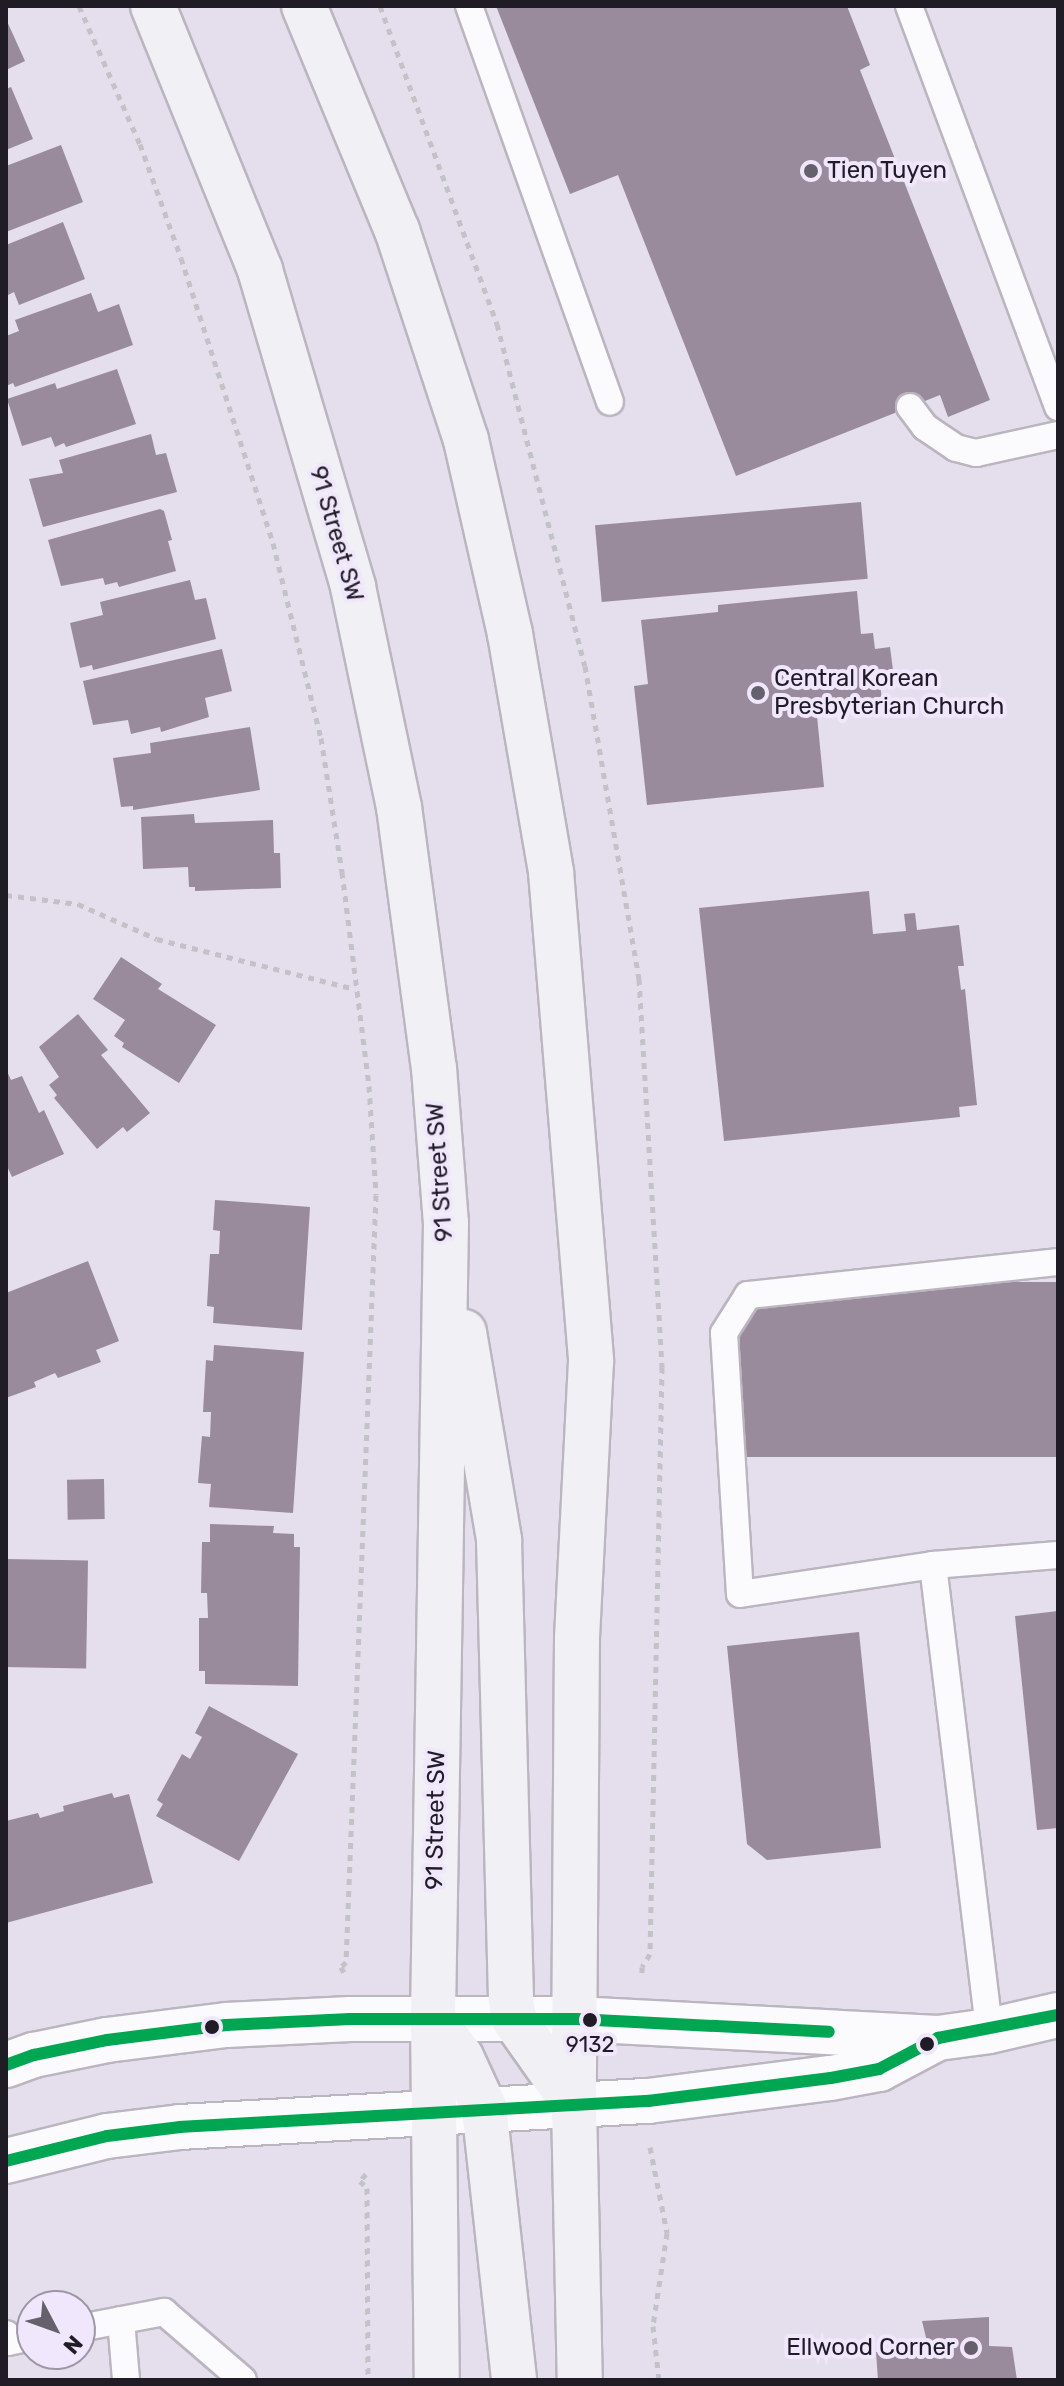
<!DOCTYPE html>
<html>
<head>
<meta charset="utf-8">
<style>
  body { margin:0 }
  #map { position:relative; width:1064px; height:2386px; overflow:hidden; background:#e5deec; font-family:Rubik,sans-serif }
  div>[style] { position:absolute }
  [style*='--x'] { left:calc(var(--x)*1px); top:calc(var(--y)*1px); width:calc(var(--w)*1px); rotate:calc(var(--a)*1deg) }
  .building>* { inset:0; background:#998b9b; transform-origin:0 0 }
  .path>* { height:5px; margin-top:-2.5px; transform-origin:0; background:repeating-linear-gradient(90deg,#c3c2c6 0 6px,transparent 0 12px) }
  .roads { filter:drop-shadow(2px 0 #bbb5c0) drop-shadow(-2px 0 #bbb5c0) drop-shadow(0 2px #bbb5c0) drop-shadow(0 -2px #bbb5c0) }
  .service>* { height:26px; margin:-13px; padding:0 13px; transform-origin:13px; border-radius:13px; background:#fbfafc }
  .tertiary>* { height:44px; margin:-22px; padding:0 22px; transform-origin:22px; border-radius:22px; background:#fbfafc }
  .secondary>* { height:44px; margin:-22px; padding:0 22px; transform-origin:22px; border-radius:22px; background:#f1f0f5 }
  .bus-1>* { height:12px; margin:-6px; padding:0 6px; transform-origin:6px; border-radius:6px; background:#00a651 }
  .dots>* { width:22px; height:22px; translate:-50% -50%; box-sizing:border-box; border:4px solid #f0e7fc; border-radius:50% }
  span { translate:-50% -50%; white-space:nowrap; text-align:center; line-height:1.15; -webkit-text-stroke:8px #f0e7fc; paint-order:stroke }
  .bus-label { font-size:22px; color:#201c25 }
  .poi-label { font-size:24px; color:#201c25 }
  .left { translate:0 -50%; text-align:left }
  .right { translate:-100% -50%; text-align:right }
  .street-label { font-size:24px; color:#201c25 }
  .frame { position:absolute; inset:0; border:8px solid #201c25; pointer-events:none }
  .north { position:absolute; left:16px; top:2290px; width:80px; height:80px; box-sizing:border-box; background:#f0e7fc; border:2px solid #9d96a6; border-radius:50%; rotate:131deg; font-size:22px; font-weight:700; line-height:32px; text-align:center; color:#201c25 }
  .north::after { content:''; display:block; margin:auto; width:28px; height:36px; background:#65606b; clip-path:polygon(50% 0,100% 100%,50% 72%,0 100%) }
</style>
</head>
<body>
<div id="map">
  <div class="building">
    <div style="clip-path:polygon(496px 6px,847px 6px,870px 65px,860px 70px,990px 400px,948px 417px,940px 395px,736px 476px,618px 175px,570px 194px)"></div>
    <div style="clip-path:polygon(6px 19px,25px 61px,6px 70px)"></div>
    <div style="clip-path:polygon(11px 87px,33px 139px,6px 150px,6px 89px)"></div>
    <div style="clip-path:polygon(61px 145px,83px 202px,6px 232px,6px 166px)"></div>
    <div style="clip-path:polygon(63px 222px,85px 279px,19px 305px,14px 292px,6px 296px,6px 245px)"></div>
    <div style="clip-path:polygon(91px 293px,98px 312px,119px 304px,133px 345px,15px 387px,13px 383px,6px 386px,6px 336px,19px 331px,15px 320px)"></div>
    <div style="clip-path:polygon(117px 369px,136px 424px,66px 447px,64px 443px,55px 447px,51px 437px,22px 446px,7px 399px,55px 383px,57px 389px)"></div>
    <div style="clip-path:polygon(151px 434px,156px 455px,166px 453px,177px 492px,43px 527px,29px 479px,63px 473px,59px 460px)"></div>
    <div style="left:861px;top:502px;width:77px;height:267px;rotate:85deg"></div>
    <div style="clip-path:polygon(160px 509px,164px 511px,172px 540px,168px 541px,176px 571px,119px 587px,117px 582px,105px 585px,103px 578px,61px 586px,48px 540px)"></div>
    <div style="clip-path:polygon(190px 580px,195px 600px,206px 598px,216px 639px,93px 670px,92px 665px,80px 668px,70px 623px,103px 615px,100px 602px)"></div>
    <div style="clip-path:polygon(857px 591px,861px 634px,873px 633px,875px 649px,890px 647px,893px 670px,878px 671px,882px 699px,816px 706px,824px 787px,647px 805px,634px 686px,648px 684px,641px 620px,718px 612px,718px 605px)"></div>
    <div style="clip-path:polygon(222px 649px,232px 691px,205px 698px,209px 717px,161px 732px,160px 727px,131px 734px,128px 720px,93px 725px,83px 681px)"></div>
    <div style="clip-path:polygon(250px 727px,260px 790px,133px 810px,133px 806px,121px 807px,113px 758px,151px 753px,150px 743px)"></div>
    <div style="clip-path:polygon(194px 814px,195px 823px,273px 820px,274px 853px,280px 853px,281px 888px,195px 891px,195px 887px,189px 887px,188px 867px,143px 869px,141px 817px)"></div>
    <div style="clip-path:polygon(869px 891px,873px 934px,906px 931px,904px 914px,915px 913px,917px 930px,959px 925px,964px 966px,958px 966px,961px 990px,965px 989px,977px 1105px,959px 1107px,960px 1117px,724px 1141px,699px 908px)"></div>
    <div style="clip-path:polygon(121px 957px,162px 984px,158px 989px,216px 1025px,179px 1083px,122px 1047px,124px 1043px,114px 1036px,125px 1020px,93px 999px)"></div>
    <div style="clip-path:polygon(78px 1014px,108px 1050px,101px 1055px,150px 1113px,127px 1132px,123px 1127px,97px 1149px,54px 1098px,57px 1095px,49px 1085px,59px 1077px,39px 1047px)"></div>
    <div style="clip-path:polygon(6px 1069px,11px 1080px,22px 1076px,39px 1113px,44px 1110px,64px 1154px,12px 1177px,6px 1164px)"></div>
    <div style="clip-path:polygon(215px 1200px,310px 1207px,302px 1330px,213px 1323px,214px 1307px,207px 1306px,210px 1254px,219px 1254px,220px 1231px,213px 1230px)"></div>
    <div style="clip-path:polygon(88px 1261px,119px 1341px,96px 1350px,101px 1362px,58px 1378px,55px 1373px,34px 1382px,36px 1387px,6px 1398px,6px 1293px)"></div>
    <div style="left:1058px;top:1282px;width:175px;height:318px;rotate:90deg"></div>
    <div style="clip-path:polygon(214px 1345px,304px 1352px,293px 1513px,209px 1507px,211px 1484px,198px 1483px,202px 1436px,210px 1437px,211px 1412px,203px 1412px,206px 1360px,213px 1361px)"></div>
    <div style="left:104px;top:1479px;width:40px;height:37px;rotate:89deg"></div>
    <div style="clip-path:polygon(210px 1524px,274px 1526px,273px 1533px,294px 1534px,294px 1547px,300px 1547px,298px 1686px,205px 1684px,205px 1671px,199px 1671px,199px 1618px,208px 1618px,207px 1593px,201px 1593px,202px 1542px,210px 1542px)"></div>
    <div style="left:6px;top:1559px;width:82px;height:108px;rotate:1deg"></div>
    <div style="clip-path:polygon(1058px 1611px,1058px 1828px,1037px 1830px,1015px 1616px)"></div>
    <div style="clip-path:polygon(859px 1632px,881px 1848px,767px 1860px,747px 1844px,727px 1646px)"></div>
    <div style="clip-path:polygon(209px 1706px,298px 1754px,239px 1861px,156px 1816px,163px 1804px,157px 1800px,182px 1754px,190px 1759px,202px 1737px,195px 1733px)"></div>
    <div style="clip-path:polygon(112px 1793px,114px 1798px,129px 1794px,153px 1883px,6px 1923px,6px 1821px,38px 1813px,40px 1818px,64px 1811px,63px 1806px)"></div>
    <div style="clip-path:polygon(989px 2317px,989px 2346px,1012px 2347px,1017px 2380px,878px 2380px,876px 2352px,929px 2350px,922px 2321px)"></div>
  </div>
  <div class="path">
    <div style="--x:79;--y:6;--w:151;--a:66.2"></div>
    <div style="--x:140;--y:144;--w:121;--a:70.2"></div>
    <div style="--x:181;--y:258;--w:299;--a:72.1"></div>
    <div style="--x:273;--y:543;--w:201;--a:76.2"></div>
    <div style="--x:321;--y:738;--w:136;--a:81.1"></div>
    <div style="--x:342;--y:872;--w:216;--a:82.8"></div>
    <div style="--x:369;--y:1086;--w:109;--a:86.3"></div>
    <div style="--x:376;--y:1195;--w:768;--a:92.24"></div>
    <div style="--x:346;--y:1962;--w:7;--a:135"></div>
    <div style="--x:341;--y:1967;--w:7;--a:63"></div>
    <div style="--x:380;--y:6;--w:339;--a:69.8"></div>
    <div style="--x:497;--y:324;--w:353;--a:75.6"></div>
    <div style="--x:585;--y:666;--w:318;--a:80.2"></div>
    <div style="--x:639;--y:979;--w:389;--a:86.6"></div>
    <div style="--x:662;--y:1367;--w:587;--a:91.17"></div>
    <div style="--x:650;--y:1954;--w:15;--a:122"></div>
    <div style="--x:642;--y:1967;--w:10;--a:90"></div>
    <div style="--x:6;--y:895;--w:73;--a:7.1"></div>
    <div style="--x:78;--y:904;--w:86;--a:23.9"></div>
    <div style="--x:157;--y:939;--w:204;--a:14.2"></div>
    <div style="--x:650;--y:2147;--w:88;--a:78.8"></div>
    <div style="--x:667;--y:2233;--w:94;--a:98.6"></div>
    <div style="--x:653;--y:2326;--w:54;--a:83.7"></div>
    <div style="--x:366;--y:2174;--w:9;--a:131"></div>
    <div style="--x:360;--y:2181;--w:10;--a:45"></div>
    <div style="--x:367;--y:2188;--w:192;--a:89.7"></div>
  </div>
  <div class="roads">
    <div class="service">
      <div style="--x:469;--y:6;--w:420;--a:70.4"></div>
      <div style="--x:909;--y:6;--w:428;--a:69.6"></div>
      <div style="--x:910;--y:407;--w:25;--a:53"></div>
      <div style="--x:925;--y:427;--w:37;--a:34"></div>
      <div style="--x:956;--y:448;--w:21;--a:14"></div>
      <div style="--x:976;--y:453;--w:84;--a:-12.4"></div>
      <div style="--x:1058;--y:1262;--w:312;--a:173.9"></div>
      <div style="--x:748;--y:1295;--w:45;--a:122.3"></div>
      <div style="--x:724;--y:1333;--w:261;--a:86.5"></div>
      <div style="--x:740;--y:1594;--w:195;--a:-8.5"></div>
      <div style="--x:933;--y:1565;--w:125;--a:-4.6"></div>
      <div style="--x:933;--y:1565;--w:469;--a:83.1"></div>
      <div style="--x:121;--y:2320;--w:60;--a:85.2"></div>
      <div style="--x:80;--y:2328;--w:86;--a:-10.8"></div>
      <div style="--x:164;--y:2312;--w:104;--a:40.7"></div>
      <div style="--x:6;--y:2334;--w:8;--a:76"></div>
      <div style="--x:8;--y:2342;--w:25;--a:-12"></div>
    </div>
    <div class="tertiary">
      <div style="--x:6;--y:2065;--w:30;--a:-20"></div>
      <div style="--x:34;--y:2055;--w:75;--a:-11.6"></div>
      <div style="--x:107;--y:2040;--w:120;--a:-7.2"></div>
      <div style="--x:226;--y:2025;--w:124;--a:-2.8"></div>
      <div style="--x:350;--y:2019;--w:226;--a:0"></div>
      <div style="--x:576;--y:2019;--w:362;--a:3"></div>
      <div style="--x:938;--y:2038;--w:51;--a:-7.8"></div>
      <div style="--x:989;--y:2031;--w:71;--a:-13.1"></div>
      <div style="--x:6;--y:2161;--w:104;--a:-13.9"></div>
      <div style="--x:107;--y:2136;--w:74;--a:-7"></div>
      <div style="--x:180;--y:2127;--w:469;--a:-3.2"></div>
      <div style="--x:648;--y:2101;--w:184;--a:-7.2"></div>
      <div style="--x:831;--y:2078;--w:49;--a:-10.6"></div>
      <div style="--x:879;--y:2069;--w:64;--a:-27.8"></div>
    </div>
    <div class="secondary">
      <div style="--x:153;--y:6;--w:285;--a:67.9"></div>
      <div style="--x:260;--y:270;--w:330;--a:73.6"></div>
      <div style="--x:353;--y:587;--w:225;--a:78.2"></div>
      <div style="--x:399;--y:807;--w:263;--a:82.4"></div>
      <div style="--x:434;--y:1068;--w:155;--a:85.6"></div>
      <div style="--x:446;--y:1223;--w:796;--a:90.94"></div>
      <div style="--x:433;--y:2019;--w:361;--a:89.4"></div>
      <div style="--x:304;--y:6;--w:243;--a:67.5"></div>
      <div style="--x:397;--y:230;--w:221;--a:71.8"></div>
      <div style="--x:466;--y:440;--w:199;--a:77.2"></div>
      <div style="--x:510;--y:634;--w:242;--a:80.2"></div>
      <div style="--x:551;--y:872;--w:491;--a:85.3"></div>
      <div style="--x:591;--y:1361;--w:277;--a:92.9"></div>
      <div style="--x:577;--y:1638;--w:466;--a:90.4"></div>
      <div style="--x:574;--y:2104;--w:276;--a:88.8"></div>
      <div style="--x:464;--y:1332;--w:211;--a:80.4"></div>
      <div style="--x:499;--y:1540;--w:460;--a:88.5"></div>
      <div style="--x:511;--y:2000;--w:19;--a:81"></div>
      <div style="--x:514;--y:2019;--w:104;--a:54.8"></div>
      <div style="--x:433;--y:2019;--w:47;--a:53.6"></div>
      <div style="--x:461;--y:2057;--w:55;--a:65.3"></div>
      <div style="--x:484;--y:2107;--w:275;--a:83.7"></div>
    </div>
  </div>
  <div class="bus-1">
    <div style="--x:6;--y:2065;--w:30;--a:-20"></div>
    <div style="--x:34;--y:2055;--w:75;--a:-11.6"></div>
    <div style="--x:107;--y:2040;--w:120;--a:-7.2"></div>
    <div style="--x:226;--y:2025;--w:124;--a:-2.8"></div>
    <div style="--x:350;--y:2019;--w:226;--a:0"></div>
    <div style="--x:576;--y:2019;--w:253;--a:2.9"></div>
    <div style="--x:6;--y:2161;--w:104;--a:-13.9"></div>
    <div style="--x:107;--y:2136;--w:74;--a:-7"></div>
    <div style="--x:180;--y:2127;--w:469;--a:-3.2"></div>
    <div style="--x:648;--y:2101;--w:184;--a:-7.2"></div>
    <div style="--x:831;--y:2078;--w:49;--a:-10.6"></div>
    <div style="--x:879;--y:2069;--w:67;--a:-27.7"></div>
    <div style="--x:938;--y:2038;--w:122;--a:-10.9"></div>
  </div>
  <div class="dots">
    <div style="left:811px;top:171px;background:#65606b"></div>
    <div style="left:758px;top:693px;background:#65606b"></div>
    <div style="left:590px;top:2020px;background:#201c25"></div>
    <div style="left:212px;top:2027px;background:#201c25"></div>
    <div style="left:927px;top:2044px;background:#201c25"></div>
    <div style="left:971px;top:2348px;background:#65606b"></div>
  </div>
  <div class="bus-label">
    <span style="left:590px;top:2045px">9132</span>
  </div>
  <div class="poi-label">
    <span class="left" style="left:827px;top:171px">Tien Tuyen</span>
    <span class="left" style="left:774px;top:693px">Central Korean<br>Presbyterian Church</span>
    <span class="right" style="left:955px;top:2348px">Ellwood Corner</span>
  </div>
  <div class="street-label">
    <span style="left:336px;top:534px;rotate:74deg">91 Street SW</span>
    <span style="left:440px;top:1172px;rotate:-94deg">91 Street SW</span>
    <span style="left:436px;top:1820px;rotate:-89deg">91 Street SW</span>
  </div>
  <div class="frame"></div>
  <div class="north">N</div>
</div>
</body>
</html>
